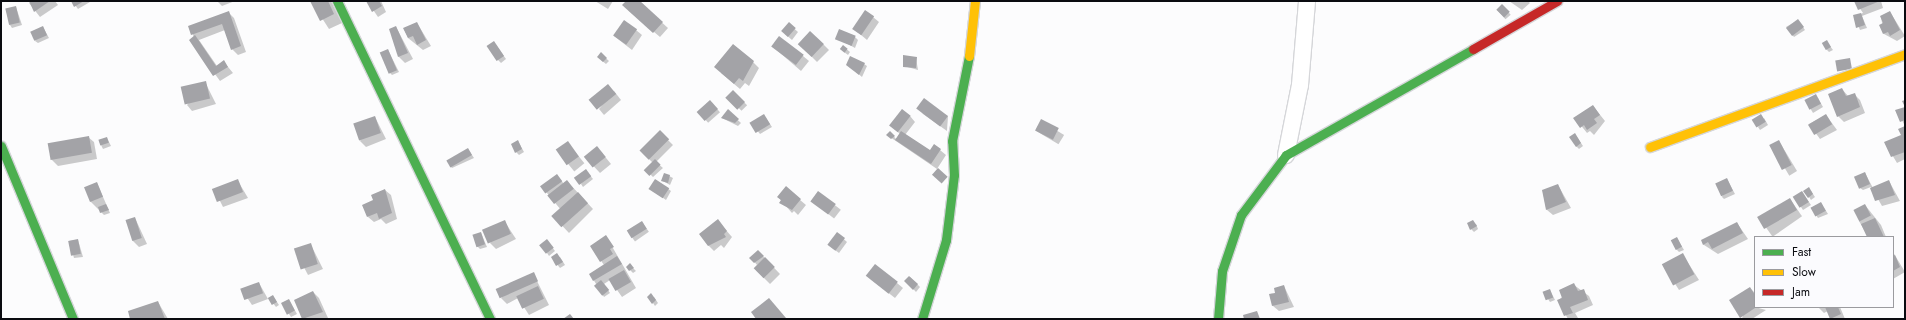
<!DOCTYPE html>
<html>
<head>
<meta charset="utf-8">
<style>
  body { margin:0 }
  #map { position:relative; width:1906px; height:320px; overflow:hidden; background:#fcfcfd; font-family:Jost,sans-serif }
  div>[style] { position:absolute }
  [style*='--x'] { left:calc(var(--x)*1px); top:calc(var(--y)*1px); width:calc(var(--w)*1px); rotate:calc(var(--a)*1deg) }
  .shadow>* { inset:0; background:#0003; transform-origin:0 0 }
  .building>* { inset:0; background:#a3a3a7; transform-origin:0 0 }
  .roads { filter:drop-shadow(1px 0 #d5d6d9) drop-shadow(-1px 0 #d5d6d9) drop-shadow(0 1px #d5d6d9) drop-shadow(0 -1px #d5d6d9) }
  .street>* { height:16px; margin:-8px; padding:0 8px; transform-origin:8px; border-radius:8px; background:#fff }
  .fast>* { height:9px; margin:-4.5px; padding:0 4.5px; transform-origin:4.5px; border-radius:4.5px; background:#4caf50 }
  .slow>* { height:9px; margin:-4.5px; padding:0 4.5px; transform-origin:4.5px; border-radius:4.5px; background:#ffc107 }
  .jam>* { height:9px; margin:-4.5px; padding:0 4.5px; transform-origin:4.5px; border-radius:4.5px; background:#c62828 }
  span { translate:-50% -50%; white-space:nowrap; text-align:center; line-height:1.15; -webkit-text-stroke:4px #fbfbfe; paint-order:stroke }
  .frame { position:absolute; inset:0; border:2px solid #0a0b10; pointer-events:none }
  .legend { position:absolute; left:1754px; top:236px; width:140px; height:72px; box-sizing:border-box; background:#fbfbfe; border:1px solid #9b9b9f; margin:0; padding:5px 7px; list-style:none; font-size:12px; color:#0a0b10 }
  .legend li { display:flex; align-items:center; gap:8px; height:20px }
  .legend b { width:20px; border:1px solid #9b9b9f }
</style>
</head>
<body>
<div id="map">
  <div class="shadow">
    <div style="clip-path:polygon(31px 1px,55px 1px,58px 5px,40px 17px,29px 3px)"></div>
    <div style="clip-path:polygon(72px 1px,89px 1px,90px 2px,78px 9px)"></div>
    <div style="clip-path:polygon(217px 1px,235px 1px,222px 6px)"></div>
    <div style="clip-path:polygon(311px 1px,331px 1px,342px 23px,329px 29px)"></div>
    <div style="clip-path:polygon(367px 1px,381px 1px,386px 12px,378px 17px)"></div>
    <div style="clip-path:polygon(595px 1px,613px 1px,608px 9px)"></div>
    <div style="clip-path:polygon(627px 1px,638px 1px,668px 28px,660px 37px,629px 11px)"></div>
    <div style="clip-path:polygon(1509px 1px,1528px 1px,1530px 3px,1522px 10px)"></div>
    <div style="clip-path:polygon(1855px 1px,1881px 1px,1883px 8px,1862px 16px,1867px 28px,1860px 30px,1854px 16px,1863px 13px)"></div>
    <div style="left:1502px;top:5px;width:13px;height:7px;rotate:48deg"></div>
    <div style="clip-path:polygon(16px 7px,22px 25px,12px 28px,10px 25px)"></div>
    <div style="clip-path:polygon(228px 12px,234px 18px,246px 52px,238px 55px,232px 49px,225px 30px,199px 40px,217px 66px,224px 62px,233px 73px,220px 81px,190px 40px,194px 37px,189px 27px)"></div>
    <div style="clip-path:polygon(1890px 12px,1905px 36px,1897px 41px,1884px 34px,1881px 17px)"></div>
    <div style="clip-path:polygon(873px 17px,879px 22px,867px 40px,854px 29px)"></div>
    <div style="clip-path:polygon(1798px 20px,1805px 30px,1794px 37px,1786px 27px)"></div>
    <div style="clip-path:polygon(417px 23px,431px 46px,423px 50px,408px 38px,404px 29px)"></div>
    <div style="clip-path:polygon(789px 24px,798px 32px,792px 40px,785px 34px)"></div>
    <div style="clip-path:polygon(43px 27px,49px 38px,38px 43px,35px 41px)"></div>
    <div style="clip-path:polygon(396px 27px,413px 59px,405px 63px,399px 57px,391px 30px)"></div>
    <div style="clip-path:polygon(636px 30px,642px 35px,632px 50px,614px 36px)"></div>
    <div style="clip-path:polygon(855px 37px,858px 40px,855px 48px,837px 38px)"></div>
    <div style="clip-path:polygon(1827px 42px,1833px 50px,1829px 52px,1826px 49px)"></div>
    <div style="clip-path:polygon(799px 44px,823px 44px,829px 50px,817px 62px)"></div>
    <div style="clip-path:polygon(496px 45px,506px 59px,501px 63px,498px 60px)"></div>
    <div style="clip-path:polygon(772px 46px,803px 56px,809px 61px,801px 71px)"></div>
    <div style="clip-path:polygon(843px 46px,850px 52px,848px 55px,844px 52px)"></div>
    <div style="clip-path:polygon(388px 50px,399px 72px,392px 75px,390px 73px)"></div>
    <div style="clip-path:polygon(601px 54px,609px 61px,606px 64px,601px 60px)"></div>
    <div style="clip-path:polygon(916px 58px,918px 70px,904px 66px)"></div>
    <div style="clip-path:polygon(753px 62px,759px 68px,749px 86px,745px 83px,740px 89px,721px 73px)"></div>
    <div style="clip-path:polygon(864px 64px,867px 66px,862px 77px,850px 67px)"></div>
    <div style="clip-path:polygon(205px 82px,216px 104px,192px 111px,187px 105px)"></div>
    <div style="clip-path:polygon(1842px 89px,1848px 96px,1854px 94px,1860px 100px,1865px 113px,1844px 122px,1838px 116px)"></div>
    <div style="clip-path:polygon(614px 91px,621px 100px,604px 115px,599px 109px)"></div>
    <div style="left:733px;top:91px;width:20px;height:8px;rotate:45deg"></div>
    <div style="clip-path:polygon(1818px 98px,1823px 107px,1813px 113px,1806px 101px)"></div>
    <div style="left:710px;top:101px;width:15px;height:16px;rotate:48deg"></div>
    <div style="clip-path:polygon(1593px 106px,1605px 121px,1594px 135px,1590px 131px,1587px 133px,1575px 118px)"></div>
    <div style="clip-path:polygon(918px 108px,948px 116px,947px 131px,923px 114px)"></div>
    <div style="clip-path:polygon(1905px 108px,1905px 126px,1897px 111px)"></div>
    <div style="clip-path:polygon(728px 111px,741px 123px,738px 126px,722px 118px)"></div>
    <div style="clip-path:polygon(1826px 115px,1837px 130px,1820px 139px,1809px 124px)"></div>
    <div style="clip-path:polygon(910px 116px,915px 122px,905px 135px,930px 152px,940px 150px,946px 155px,937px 169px,887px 135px,890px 132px,896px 139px,900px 134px,890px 125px)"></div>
    <div style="clip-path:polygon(375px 117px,386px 139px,366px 147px,360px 141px)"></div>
    <div style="clip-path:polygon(766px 118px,772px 127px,760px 134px,751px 123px)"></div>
    <div style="clip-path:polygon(1764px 118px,1768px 125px,1760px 130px,1758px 127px)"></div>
    <div style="left:1041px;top:121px;width:27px;height:11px;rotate:31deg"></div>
    <div style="clip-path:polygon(1905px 127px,1905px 159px,1897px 163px,1885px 143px,1902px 136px)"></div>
    <div style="clip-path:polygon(660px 132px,673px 145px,656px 162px,663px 168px,653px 177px,646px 170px,653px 163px,641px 151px)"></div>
    <div style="clip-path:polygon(88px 137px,94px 142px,97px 159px,58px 166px,52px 160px,49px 144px)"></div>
    <div style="clip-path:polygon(1577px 137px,1583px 146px,1579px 149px,1576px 146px)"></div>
    <div style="clip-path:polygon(107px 138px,111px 146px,103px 149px,99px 141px)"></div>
    <div style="clip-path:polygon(518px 141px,524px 152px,519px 155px,516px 152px)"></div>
    <div style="left:1779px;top:141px;width:35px;height:9px;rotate:59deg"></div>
    <div style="left:568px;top:143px;width:26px;height:13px;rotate:51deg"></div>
    <div style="clip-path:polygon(468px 149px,474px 158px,452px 168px,450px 166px)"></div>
    <div style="clip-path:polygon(602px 153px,611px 164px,600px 173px,585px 157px)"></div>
    <div style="clip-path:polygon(588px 173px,593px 179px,583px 187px,581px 184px)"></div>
    <div style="clip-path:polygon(1865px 173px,1873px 188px,1889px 181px,1900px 201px,1882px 206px,1871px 187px,1863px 190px,1860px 188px,1856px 177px)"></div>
    <div style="clip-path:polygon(665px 174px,673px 178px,670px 185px,663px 181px)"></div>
    <div style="clip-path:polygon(559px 178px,564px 184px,567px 181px,593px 209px,569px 233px,554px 217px,561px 210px,542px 187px)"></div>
    <div style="clip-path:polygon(1727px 179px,1735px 194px,1724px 199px,1722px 197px)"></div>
    <div style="clip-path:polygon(656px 180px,671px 191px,666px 200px,653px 191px)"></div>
    <div style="clip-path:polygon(238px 181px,248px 198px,223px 207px,214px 189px)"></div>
    <div style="clip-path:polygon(97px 183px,110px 213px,104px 215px,91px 202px,86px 188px)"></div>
    <div style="clip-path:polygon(1558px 185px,1571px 208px,1553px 215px,1547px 210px,1544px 191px)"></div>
    <div style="clip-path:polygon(786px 188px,806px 205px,798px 215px,794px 211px,792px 213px,778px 197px)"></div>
    <div style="clip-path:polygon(385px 190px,391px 195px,397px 219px,386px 224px,381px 219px,374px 222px,368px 217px,374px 201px)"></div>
    <div style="clip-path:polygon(1811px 191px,1815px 197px,1811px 200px,1809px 197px)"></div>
    <div style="left:818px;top:192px;width:29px;height:11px;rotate:38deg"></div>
    <div style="clip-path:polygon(1802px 192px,1811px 205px,1803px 210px,1801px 207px)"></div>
    <div style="left:1790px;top:199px;width:21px;height:36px;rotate:55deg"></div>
    <div style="clip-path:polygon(1821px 203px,1828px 214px,1818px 218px,1811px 208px)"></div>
    <div style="clip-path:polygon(1865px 205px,1881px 225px,1886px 237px,1868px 237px,1859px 221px)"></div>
    <div style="clip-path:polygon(135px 218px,147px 244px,139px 247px,133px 241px)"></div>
    <div style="clip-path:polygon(718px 221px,732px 237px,724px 248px,721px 245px,714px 251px,708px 245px)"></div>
    <div style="clip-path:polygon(505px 222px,516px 239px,496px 249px,490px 243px)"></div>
    <div style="left:642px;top:222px;width:12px;height:17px;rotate:55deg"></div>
    <div style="clip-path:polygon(1737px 223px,1748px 239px,1718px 254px,1704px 245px,1702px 241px)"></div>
    <div style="clip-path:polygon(1476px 224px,1478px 229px,1474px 232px,1471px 229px)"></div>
    <div style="clip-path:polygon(481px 233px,487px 247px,480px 249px,477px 246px)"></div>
    <div style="clip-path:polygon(837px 233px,847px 242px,839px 253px,831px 247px)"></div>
    <div style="clip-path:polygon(606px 236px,636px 288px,622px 297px,610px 280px,604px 284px,610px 293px,604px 297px,590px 274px,604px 265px,591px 246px)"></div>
    <div style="clip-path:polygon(1677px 238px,1684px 250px,1679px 252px,1676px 249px)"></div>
    <div style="clip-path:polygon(78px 240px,83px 257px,74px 258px,69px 241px)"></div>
    <div style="clip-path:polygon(549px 243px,555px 251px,549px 256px,547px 253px)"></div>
    <div style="clip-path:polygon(311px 245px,323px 269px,308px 275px,295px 250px)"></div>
    <div style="clip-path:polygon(758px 251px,780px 274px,770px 284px,755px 269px,761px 262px,757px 265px,751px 258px)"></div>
    <div style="clip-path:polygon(1893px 252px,1905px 272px,1893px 279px)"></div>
    <div style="clip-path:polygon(1683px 255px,1699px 280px,1679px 290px,1663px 265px)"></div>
    <div style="clip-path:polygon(560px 257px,565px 265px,560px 268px,552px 258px)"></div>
    <div style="clip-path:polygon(630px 265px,636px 271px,633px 273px,627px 267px)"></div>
    <div style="clip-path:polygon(533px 273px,549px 305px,529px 315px,518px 298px,507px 304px,501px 298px)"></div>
    <div style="clip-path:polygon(910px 277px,920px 287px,916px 292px,906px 281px)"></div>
    <div style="clip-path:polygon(873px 281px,897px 283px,903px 288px,895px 298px)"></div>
    <div style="clip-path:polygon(259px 283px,268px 299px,252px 305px,242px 290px)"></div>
    <div style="clip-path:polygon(1574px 285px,1589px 296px,1593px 305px,1575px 313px,1578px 318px,1568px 319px,1558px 301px)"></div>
    <div style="clip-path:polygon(1284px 286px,1294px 307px,1279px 311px,1273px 306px,1276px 294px)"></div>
    <div style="clip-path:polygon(1750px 288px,1755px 293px,1755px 307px,1766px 310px,1752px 319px,1742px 319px)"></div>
    <div style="clip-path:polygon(1550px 290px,1555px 300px,1550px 302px,1544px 293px)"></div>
    <div style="clip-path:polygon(313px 292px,319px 298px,328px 318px,303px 319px,295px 300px)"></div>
    <div style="clip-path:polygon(273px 296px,279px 305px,276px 307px,269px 298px)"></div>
    <div style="clip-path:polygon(654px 297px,658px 303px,655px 306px,653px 303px)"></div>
    <div style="clip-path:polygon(289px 300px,297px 314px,291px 317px,282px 303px)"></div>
    <div style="clip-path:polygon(158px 302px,168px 319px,133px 319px)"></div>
    <div style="clip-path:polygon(1818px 307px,1840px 307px,1845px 319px,1832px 319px,1828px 311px,1824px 313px)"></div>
  </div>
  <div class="building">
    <div style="clip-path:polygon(29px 1px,50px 1px,34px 12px)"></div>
    <div style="clip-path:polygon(71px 1px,84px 1px,74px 7px)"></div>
    <div style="clip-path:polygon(310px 1px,328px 1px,334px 14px,320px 21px)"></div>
    <div style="clip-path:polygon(366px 1px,379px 1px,382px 6px,372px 12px)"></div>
    <div style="clip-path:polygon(626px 1px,640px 1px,663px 22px,653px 33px,622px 5px)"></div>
    <div style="clip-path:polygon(1854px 1px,1880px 1px,1858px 10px)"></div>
    <div style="left:1502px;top:4px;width:11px;height:8px;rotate:45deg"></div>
    <div style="left:16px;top:6px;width:17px;height:11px;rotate:77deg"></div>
    <div style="left:865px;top:10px;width:11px;height:23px;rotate:34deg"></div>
    <div style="clip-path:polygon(229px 11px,241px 46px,231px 50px,222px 24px,191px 35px,188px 26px)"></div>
    <div style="clip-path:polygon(1890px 11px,1900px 30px,1890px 36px,1888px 32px,1883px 34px,1879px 25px,1883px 23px,1880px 16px)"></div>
    <div style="clip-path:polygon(1861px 13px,1865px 25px,1856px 28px,1853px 15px)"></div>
    <div style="left:1798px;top:19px;width:10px;height:15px;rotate:53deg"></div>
    <div style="left:624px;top:20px;width:16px;height:19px;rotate:35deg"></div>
    <div style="clip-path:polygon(417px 22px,426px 40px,417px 45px,413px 36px,408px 38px,403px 28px)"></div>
    <div style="left:789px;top:22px;width:9px;height:12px;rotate:41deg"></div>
    <div style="left:43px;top:26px;width:10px;height:14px;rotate:66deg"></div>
    <div style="clip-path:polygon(396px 26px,408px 53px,398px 57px,389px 29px)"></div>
    <div style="left:839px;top:29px;width:18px;height:11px;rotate:22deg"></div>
    <div style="left:810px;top:31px;width:19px;height:18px;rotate:43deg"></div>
    <div style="clip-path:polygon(195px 35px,216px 66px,224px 60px,228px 67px,213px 76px,189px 40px)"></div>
    <div style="left:779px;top:36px;width:31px;height:13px;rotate:37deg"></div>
    <div style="left:1827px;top:40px;width:8px;height:6px;rotate:60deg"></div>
    <div style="left:494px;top:41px;width:18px;height:9px;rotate:56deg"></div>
    <div style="clip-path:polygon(733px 44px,754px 61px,743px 81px,739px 78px,734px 84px,714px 67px)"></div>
    <div style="left:843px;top:45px;width:6px;height:5px;rotate:39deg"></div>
    <div style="left:388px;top:49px;width:23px;height:9px;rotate:67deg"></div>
    <div style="clip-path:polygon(601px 52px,607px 58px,603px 62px,597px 57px)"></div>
    <div style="clip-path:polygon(903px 55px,917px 57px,916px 68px,903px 67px)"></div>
    <div style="clip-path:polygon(850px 56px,865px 63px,859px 75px,846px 65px)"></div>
    <div style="left:1850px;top:58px;width:11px;height:15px;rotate:80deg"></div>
    <div style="left:206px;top:81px;width:18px;height:26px;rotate:77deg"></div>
    <div style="left:608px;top:84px;width:13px;height:25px;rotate:51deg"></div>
    <div style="clip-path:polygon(1842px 88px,1846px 96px,1855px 93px,1860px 107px,1837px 117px,1828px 94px)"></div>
    <div style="left:733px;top:90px;width:17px;height:11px;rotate:45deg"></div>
    <div style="left:1816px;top:94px;width:11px;height:13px;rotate:63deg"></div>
    <div style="left:924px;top:98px;width:30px;height:13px;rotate:37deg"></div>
    <div style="left:710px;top:100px;width:12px;height:18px;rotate:48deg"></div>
    <div style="clip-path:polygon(1905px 100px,1905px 120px,1900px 122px,1895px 110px,1905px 107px,1902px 101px)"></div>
    <div style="clip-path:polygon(1593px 105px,1600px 115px,1594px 119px,1597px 123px,1587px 130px,1584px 125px,1580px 128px,1573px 118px)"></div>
    <div style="clip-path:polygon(728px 109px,739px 119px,735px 123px,721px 118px)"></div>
    <div style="left:902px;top:109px;width:11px;height:21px;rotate:38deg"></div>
    <div style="left:764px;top:114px;width:12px;height:17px;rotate:59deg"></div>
    <div style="left:1761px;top:114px;width:9px;height:11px;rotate:58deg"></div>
    <div style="left:1826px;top:114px;width:12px;height:21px;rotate:59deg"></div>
    <div style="left:375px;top:116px;width:18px;height:23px;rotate:71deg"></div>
    <div style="left:1041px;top:119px;width:20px;height:13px;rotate:27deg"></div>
    <div style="clip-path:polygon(1905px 126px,1905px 152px,1891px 157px,1884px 142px,1901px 135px,1898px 129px)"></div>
    <div style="left:660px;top:130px;width:13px;height:29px;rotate:45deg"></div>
    <div style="clip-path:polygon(890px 131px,895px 136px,891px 139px,886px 135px)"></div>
    <div style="clip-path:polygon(901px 131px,930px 150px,934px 144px,941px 149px,931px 164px,895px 140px)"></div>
    <div style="clip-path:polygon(1575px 133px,1581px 143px,1576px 147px,1569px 137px)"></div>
    <div style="left:89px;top:136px;width:17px;height:42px;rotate:80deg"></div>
    <div style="left:107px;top:137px;width:6px;height:9px;rotate:72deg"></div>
    <div style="clip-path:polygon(518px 140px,522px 149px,515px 153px,511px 144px)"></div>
    <div style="left:1779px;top:140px;width:28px;height:11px;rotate:63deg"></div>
    <div style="left:568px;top:141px;width:19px;height:15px;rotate:55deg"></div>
    <div style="left:597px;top:146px;width:14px;height:17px;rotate:51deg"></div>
    <div style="left:468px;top:148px;width:8px;height:25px;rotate:60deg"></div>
    <div style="left:655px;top:159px;width:8px;height:16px;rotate:45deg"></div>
    <div style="left:938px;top:168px;width:13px;height:9px;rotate:42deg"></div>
    <div style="left:586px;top:169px;width:9px;height:15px;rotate:54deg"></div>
    <div style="left:1865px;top:172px;width:13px;height:12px;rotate:67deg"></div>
    <div style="clip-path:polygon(664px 173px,670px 175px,668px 183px,661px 181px)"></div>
    <div style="left:557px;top:174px;width:9px;height:21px;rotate:54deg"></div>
    <div style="left:1727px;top:178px;width:14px;height:13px;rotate:65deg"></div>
    <div style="left:238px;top:179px;width:14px;height:28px;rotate:69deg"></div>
    <div style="left:655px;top:179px;width:17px;height:12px;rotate:33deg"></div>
    <div style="left:567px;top:180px;width:11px;height:25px;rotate:52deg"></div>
    <div style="clip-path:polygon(1889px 180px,1895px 195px,1875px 201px,1870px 188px)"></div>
    <div style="left:97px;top:182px;width:16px;height:14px;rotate:68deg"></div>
    <div style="clip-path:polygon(1558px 184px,1566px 202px,1546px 210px,1542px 190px)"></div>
    <div style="clip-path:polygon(786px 186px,801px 199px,792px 210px,779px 203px,781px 200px,777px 197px)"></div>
    <div style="clip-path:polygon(1809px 187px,1813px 194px,1808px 198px,1803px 191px)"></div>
    <div style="clip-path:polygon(385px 189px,392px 213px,379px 219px,377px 213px,367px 217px,362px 205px,373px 200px,371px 195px)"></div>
    <div style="left:818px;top:191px;width:22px;height:13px;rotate:36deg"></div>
    <div style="left:1802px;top:191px;width:13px;height:11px;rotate:58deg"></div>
    <div style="left:578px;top:192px;width:15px;height:36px;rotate:48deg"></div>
    <div style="left:1790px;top:198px;width:14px;height:38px;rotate:60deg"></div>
    <div style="left:1821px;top:202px;width:10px;height:12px;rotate:61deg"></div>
    <div style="clip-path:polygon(106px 204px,109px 210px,100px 213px,98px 207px)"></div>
    <div style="left:1865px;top:204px;width:13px;height:13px;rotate:63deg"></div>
    <div style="left:135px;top:217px;width:22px;height:10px;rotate:72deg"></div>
    <div style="clip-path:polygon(1875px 218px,1884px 237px,1867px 237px,1861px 224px)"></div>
    <div style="clip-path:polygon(718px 219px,727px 231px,724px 234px,726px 237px,708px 246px,699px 234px)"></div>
    <div style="left:505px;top:220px;width:15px;height:25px;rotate:67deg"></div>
    <div style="clip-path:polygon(1473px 220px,1477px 226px,1470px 230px,1467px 223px)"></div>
    <div style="left:642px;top:221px;width:9px;height:18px;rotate:58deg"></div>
    <div style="clip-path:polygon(1737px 222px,1743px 233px,1712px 249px,1708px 242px,1703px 245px,1701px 240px)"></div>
    <div style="left:481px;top:232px;width:13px;height:9px;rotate:72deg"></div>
    <div style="left:837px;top:232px;width:10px;height:16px;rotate:37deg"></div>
    <div style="clip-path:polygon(606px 235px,614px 247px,610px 249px,613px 254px,600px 262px,590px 246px)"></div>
    <div style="left:1677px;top:237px;width:11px;height:7px;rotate:63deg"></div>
    <div style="left:78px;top:239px;width:15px;height:10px;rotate:79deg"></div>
    <div style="left:547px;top:239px;width:11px;height:10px;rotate:52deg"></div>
    <div style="left:311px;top:243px;width:22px;height:18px;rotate:72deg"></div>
    <div style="clip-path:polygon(758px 250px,764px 256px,754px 263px,749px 258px)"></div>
    <div style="clip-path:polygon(557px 253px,563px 262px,556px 266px,551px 257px)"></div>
    <div style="left:1683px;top:253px;width:24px;height:24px;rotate:62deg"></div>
    <div style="clip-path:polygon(1895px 255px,1900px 267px,1893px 271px,1893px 256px)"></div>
    <div style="clip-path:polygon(617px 256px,622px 264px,593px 281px,589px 274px)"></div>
    <div style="left:765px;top:257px;width:14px;height:16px;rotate:45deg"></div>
    <div style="clip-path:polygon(630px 263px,634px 268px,629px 271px,626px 267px)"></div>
    <div style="left:875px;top:264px;width:29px;height:15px;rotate:38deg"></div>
    <div style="left:624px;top:270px;width:14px;height:18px;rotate:60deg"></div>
    <div style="left:534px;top:272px;width:10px;height:42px;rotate:66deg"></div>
    <div style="clip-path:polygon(909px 276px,918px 284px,913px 290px,904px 281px)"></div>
    <div style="left:601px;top:280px;width:13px;height:9px;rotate:51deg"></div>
    <div style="left:259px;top:282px;width:12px;height:20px;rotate:70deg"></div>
    <div style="clip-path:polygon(1574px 283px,1578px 291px,1584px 289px,1588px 300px,1570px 307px,1573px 313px,1564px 316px,1557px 300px,1562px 298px,1559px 290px)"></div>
    <div style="clip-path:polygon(1284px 285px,1289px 302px,1272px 306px,1269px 294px,1275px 293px,1274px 288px)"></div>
    <div style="left:538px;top:286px;width:14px;height:24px;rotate:65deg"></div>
    <div style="clip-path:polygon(1750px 287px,1755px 295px,1755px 308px,1740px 318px,1729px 300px)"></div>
    <div style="left:1550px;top:289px;width:9px;height:8px;rotate:69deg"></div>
    <div style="clip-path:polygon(313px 291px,323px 312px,302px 319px,294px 300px)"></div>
    <div style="clip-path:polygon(651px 293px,656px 300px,652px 304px,647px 297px)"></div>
    <div style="left:273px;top:295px;width:8px;height:6px;rotate:60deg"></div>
    <div style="clip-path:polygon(769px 298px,786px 318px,785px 319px,756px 319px,751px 312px)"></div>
    <div style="left:289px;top:299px;width:13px;height:9px;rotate:63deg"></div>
    <div style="clip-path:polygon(158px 301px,165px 319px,130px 319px,128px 311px)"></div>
    <div style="clip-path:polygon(1825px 307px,1838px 307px,1841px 314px,1830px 319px)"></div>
    <div style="clip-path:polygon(1257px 311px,1260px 319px,1244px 319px,1243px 315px)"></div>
    <div style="clip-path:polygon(570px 314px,574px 319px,563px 319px)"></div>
  </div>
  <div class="roads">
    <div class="street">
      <div style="--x:1286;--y:155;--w:71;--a:-78.7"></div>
      <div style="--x:1300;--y:85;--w:84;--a:-85.2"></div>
    </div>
    <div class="fast">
      <div style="--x:337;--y:1;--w:353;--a:64.3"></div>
      <div style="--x:1;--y:146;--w:187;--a:67.4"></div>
      <div style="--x:922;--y:319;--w:83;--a:-73.1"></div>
      <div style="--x:946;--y:240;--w:65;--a:-83"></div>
      <div style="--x:954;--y:175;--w:34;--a:-93"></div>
      <div style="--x:952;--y:141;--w:87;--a:-78.7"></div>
      <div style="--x:1218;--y:319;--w:48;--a:-85.2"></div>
      <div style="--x:1222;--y:271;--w:59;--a:-71.3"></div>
      <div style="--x:1241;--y:215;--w:75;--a:-53.1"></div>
      <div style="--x:1286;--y:155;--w:215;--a:-29.5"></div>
    </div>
    <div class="slow">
      <div style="--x:969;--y:56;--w:55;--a:-83.8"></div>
      <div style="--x:1650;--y:147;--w:271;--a:-20"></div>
    </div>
    <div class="jam">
      <div style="--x:1473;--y:49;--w:97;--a:-29.7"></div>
    </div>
  </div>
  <div class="frame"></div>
  <ul class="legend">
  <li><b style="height:5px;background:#4caf50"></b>Fast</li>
  <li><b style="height:5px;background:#ffc107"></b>Slow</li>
  <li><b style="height:5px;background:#c62828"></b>Jam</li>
  </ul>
</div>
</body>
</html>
